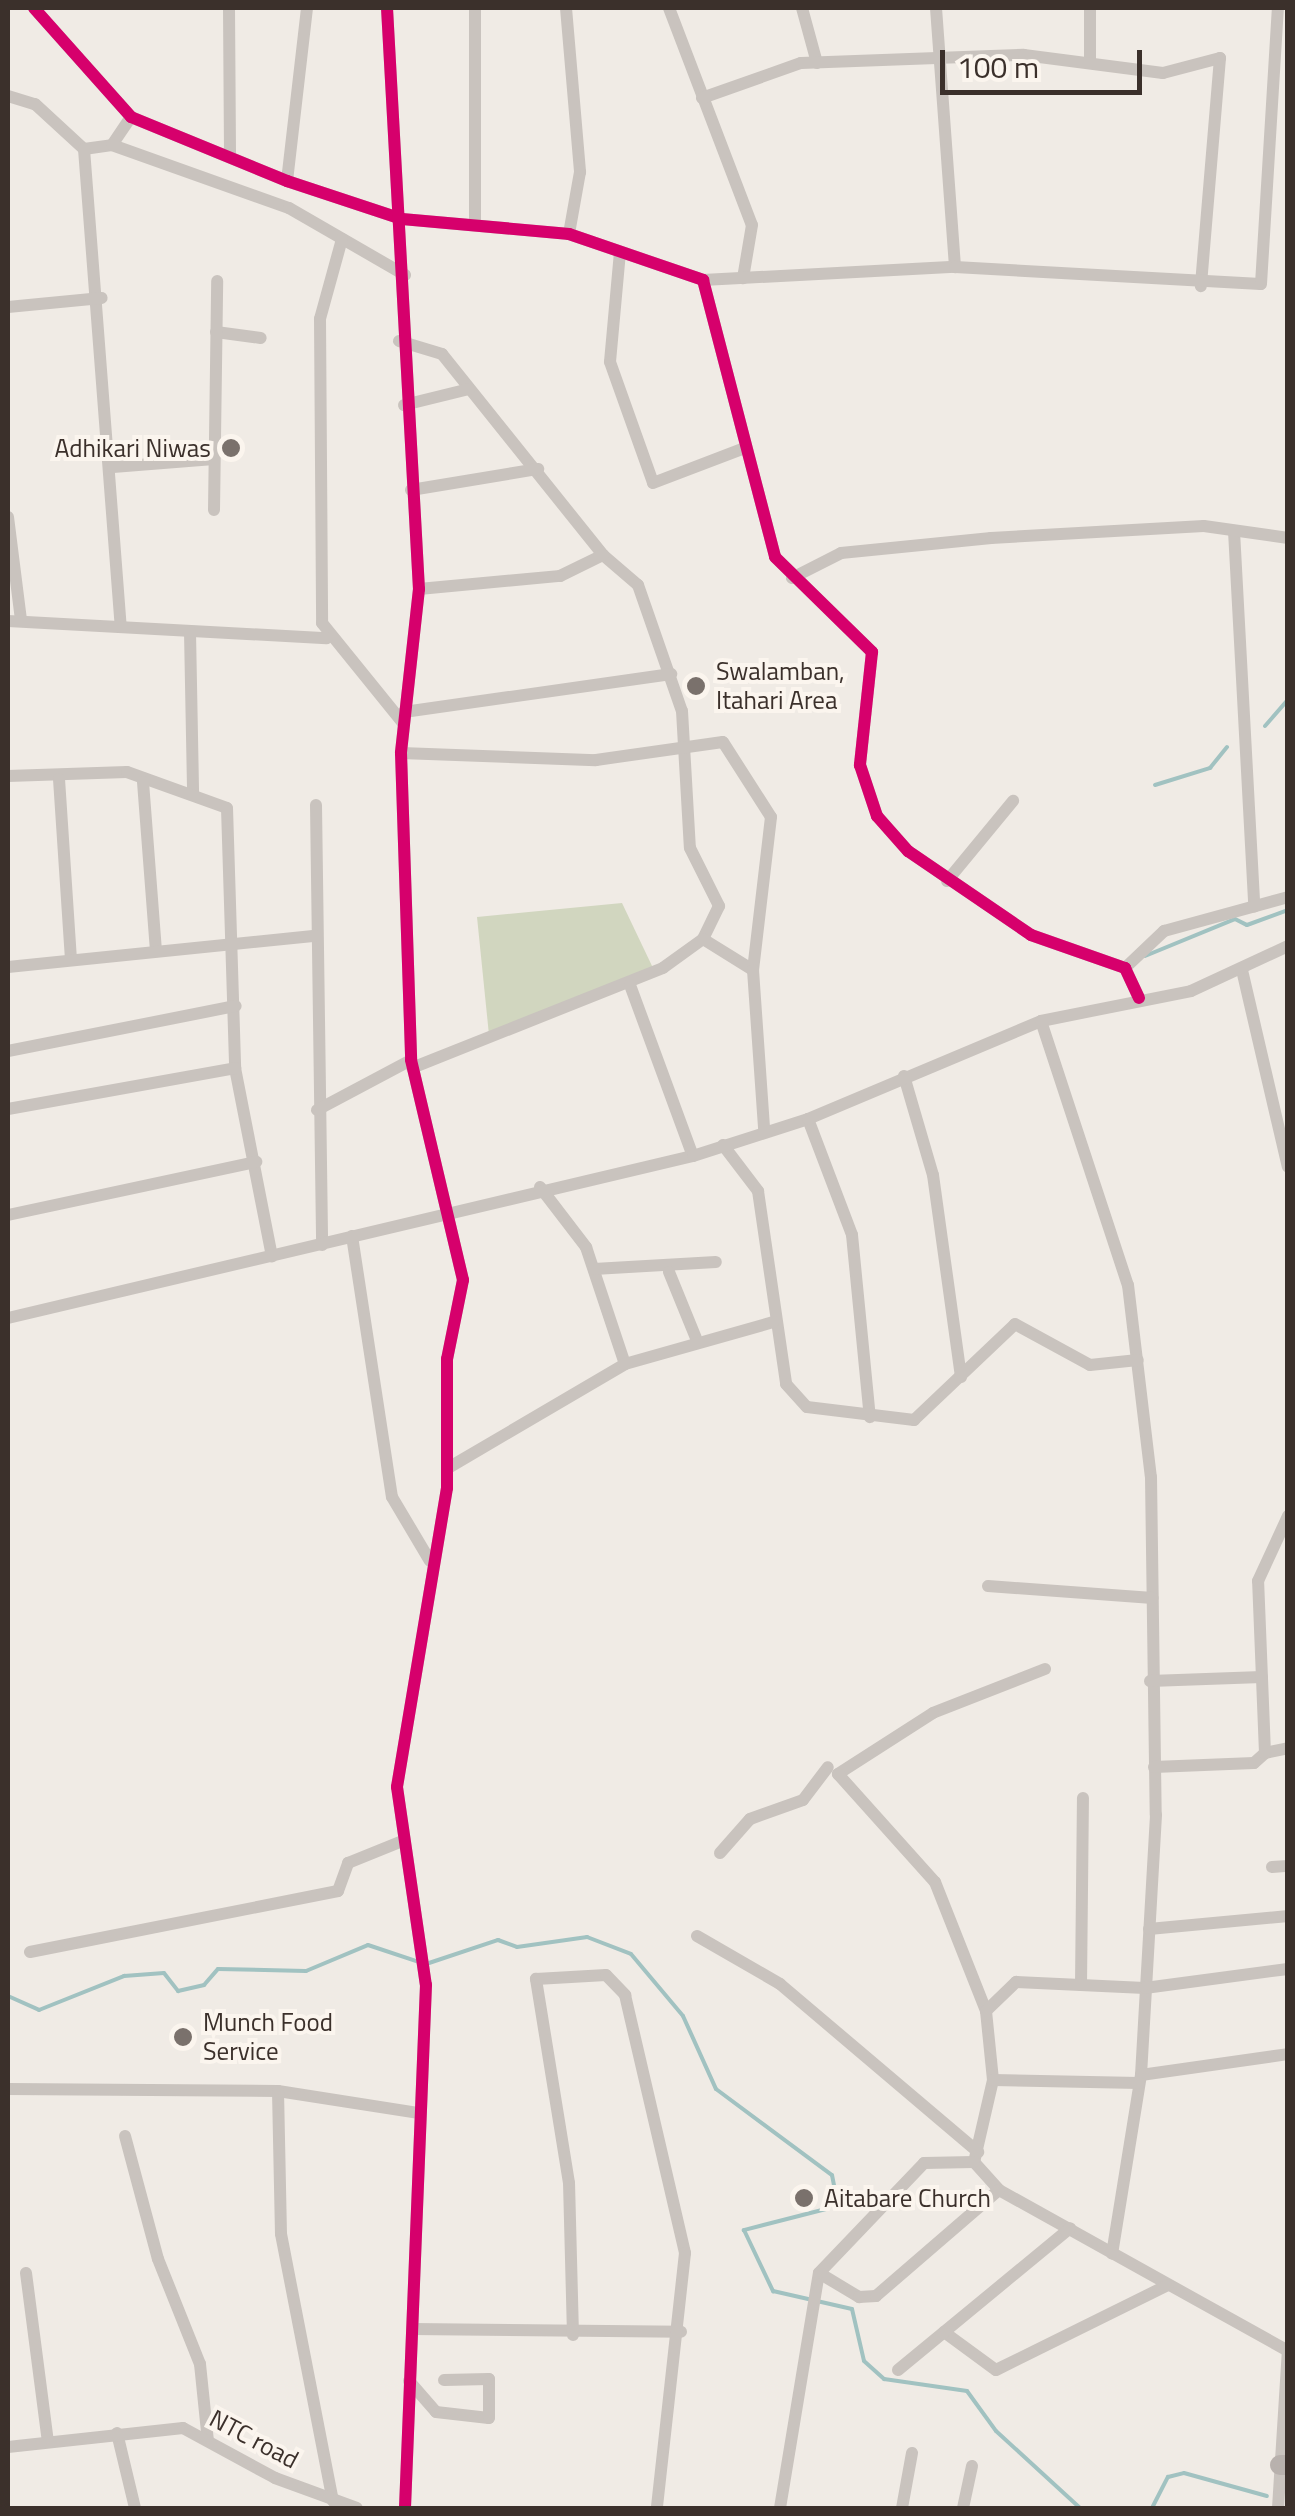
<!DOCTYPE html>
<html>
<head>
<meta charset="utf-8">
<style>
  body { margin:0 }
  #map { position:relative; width:1295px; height:2516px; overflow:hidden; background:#f0ebe5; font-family:"Titillium Web",sans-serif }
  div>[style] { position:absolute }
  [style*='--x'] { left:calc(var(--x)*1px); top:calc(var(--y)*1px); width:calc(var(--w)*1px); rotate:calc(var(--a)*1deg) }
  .green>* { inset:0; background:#d1d6bf }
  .stream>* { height:4px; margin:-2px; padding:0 2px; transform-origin:2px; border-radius:2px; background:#a1c2c1 }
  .minor>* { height:12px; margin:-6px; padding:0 6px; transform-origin:6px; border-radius:6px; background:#c9c3be }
  .primary>* { height:20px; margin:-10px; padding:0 10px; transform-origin:10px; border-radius:10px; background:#b8b1ad }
  .cycleway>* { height:12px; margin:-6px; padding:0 6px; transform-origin:6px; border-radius:6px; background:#d6006c }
  .dots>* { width:28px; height:28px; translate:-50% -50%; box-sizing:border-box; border:5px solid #fbf5ee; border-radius:50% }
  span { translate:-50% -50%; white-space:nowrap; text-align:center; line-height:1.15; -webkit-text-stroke:8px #fbf5ee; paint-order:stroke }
  .poi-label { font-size:25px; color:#3b302b }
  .right { translate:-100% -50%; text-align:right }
  .left { translate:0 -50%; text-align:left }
  .street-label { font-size:25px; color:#3b302b }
  .frame { position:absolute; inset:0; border:10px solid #3b302b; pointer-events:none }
  .scale { position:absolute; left:940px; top:50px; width:202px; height:45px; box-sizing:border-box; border:5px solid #3b302b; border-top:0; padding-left:12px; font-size:30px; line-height:35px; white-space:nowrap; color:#3b302b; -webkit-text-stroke:8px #fbf5ee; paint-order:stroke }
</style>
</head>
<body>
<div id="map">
  <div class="green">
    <div style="clip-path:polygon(622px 903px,653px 968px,489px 1035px,477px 917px)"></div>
  </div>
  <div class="stream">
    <div style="--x:1265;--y:726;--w:35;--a:-49"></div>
    <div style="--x:1155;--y:785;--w:58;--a:-17.2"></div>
    <div style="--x:1210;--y:768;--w:27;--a:-51"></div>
    <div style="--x:1145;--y:956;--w:97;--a:-22.3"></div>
    <div style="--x:1235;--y:919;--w:13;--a:27"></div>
    <div style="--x:1247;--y:925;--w:44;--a:-20.1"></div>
    <div style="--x:429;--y:1963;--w:73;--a:-18.4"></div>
    <div style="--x:498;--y:1940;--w:20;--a:20"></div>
    <div style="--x:517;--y:1947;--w:71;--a:-8.1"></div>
    <div style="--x:587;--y:1937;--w:47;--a:21.1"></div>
    <div style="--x:631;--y:1954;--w:81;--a:50"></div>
    <div style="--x:683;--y:2016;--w:80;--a:65.7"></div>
    <div style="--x:716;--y:2089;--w:144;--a:36.6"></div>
    <div style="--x:832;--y:2175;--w:20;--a:79"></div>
    <div style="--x:836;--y:2195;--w:17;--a:126"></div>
    <div style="--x:826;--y:2209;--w:85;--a:165.6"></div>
    <div style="--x:744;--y:2230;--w:68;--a:64.6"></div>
    <div style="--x:773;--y:2291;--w:81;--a:12.8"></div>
    <div style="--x:852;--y:2309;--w:53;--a:77"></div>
    <div style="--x:864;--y:2361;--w:27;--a:42"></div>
    <div style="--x:884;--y:2379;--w:84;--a:8.2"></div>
    <div style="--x:967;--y:2391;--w:49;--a:54.1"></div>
    <div style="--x:996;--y:2431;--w:114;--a:42.5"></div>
    <div style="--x:8;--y:1996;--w:34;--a:24"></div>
    <div style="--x:39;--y:2010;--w:92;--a:-21.8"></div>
    <div style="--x:124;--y:1976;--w:40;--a:-4.3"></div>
    <div style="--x:164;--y:1973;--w:23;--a:52"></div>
    <div style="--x:178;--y:1991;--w:27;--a:-13"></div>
    <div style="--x:204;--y:1985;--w:21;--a:-49"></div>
    <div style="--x:218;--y:1969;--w:88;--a:1.3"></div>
    <div style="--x:306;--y:1971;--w:67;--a:-22.8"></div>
    <div style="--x:368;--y:1945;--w:51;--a:18.4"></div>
    <div style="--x:1152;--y:2508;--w:35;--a:-63"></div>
    <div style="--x:1168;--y:2477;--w:16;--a:-14"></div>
    <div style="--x:1184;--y:2473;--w:86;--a:15.5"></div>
  </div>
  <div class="minor">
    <div style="--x:34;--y:8;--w:146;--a:48.3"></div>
    <div style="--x:131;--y:117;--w:169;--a:22.3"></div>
    <div style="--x:287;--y:181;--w:121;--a:18.3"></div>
    <div style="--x:402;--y:219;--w:168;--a:5.1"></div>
    <div style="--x:569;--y:234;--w:142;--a:18.9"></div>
    <div style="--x:703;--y:280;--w:286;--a:75.4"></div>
    <div style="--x:775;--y:557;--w:136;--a:44.4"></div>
    <div style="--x:872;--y:652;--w:114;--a:96.1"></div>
    <div style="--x:860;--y:765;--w:54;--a:71.6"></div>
    <div style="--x:877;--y:816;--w:47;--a:48.5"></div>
    <div style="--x:908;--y:851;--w:149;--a:34.3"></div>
    <div style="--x:1031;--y:935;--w:100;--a:19.3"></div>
    <div style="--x:1125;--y:968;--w:33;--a:65"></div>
    <div style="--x:229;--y:8;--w:149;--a:89.6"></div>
    <div style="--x:387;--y:8;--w:582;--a:86.85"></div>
    <div style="--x:419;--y:589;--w:165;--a:96.3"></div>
    <div style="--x:401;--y:753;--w:307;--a:88.1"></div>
    <div style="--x:411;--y:1060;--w:226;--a:76.7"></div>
    <div style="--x:463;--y:1280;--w:81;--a:101.4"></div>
    <div style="--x:447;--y:1359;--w:129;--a:90"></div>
    <div style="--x:447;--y:1488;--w:303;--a:99.5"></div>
    <div style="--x:397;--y:1787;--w:200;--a:81.7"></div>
    <div style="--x:426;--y:1985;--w:523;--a:92.3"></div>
    <div style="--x:475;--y:8;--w:211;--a:90"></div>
    <div style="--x:566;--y:8;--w:165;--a:85.1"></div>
    <div style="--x:580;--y:172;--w:63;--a:100.1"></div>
    <div style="--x:669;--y:8;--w:232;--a:69.1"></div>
    <div style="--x:752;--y:225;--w:54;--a:99.6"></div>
    <div style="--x:802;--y:8;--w:57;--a:74.7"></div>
    <div style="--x:936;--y:8;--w:260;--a:85.8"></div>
    <div style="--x:1090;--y:63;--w:55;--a:-90"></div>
    <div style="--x:8;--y:96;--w:28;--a:17"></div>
    <div style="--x:35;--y:104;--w:67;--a:42.6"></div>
    <div style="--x:84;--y:149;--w:28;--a:-8"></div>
    <div style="--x:112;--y:145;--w:34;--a:-56"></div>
    <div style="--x:702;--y:98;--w:105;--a:-19.5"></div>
    <div style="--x:801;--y:63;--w:223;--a:-2.1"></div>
    <div style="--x:1024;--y:55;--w:140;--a:7.4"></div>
    <div style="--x:1163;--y:73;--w:59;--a:-14.7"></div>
    <div style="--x:1220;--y:58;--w:229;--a:94.8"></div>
    <div style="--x:112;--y:145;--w:188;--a:19.6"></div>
    <div style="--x:289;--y:208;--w:134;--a:30"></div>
    <div style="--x:84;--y:149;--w:479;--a:85.6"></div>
    <div style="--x:287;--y:181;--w:174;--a:-83.4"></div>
    <div style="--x:342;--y:239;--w:83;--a:105.4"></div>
    <div style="--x:320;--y:319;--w:304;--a:89.6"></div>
    <div style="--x:322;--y:623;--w:129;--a:51"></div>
    <div style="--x:620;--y:252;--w:110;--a:95.2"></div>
    <div style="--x:610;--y:362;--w:128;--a:70.4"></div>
    <div style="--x:653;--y:483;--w:95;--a:-20.9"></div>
    <div style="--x:703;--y:280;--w:252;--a:-3"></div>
    <div style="--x:955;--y:267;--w:306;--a:3.2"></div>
    <div style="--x:1261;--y:284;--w:277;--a:-86.5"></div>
    <div style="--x:8;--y:307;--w:94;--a:-5.5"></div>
    <div style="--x:216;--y:332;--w:45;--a:7.6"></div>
    <div style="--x:399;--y:341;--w:45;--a:16.8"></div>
    <div style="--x:442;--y:354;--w:258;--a:51.3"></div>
    <div style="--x:603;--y:555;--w:46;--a:40.6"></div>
    <div style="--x:638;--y:585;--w:133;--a:70.8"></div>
    <div style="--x:682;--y:711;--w:137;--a:86.7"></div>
    <div style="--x:690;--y:848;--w:65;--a:63.4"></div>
    <div style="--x:719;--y:906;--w:37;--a:116"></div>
    <div style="--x:703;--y:939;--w:49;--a:144.1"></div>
    <div style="--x:663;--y:968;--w:270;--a:158.3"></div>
    <div style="--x:404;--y:405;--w:67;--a:-13.8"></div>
    <div style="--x:113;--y:467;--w:101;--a:-4.5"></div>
    <div style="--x:411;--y:490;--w:129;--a:-9.4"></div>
    <div style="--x:214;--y:510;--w:229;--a:-89.2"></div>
    <div style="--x:8;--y:517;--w:104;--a:82.8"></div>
    <div style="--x:1234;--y:531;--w:376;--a:86.9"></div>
    <div style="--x:792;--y:578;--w:55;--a:-27"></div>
    <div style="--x:841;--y:553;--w:151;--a:-5.7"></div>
    <div style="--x:991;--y:538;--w:213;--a:-3.2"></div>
    <div style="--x:1204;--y:526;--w:85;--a:8.1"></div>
    <div style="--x:419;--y:589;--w:142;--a:-5.3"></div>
    <div style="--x:560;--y:576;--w:48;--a:-26"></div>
    <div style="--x:8;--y:621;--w:319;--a:3.1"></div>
    <div style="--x:190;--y:632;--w:161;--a:88.9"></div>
    <div style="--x:404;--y:712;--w:270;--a:-8.1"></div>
    <div style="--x:401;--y:753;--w:195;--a:2.1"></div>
    <div style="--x:596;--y:760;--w:128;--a:-8.1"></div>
    <div style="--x:723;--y:742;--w:89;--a:57.4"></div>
    <div style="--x:771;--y:817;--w:154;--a:96.7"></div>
    <div style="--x:8;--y:776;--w:119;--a:-1.9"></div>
    <div style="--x:127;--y:772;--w:106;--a:19.8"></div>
    <div style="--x:227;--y:808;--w:260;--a:88.2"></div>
    <div style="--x:235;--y:1068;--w:192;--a:78.9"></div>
    <div style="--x:59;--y:779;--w:181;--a:86.2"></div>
    <div style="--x:143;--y:782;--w:169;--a:85.6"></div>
    <div style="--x:316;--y:805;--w:440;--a:89.2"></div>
    <div style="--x:947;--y:881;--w:104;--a:-50.5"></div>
    <div style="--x:703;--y:939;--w:59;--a:31.8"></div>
    <div style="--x:753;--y:970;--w:159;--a:86"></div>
    <div style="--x:8;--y:967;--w:309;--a:-5.8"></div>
    <div style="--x:1125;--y:968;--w:54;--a:-43.5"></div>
    <div style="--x:1164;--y:931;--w:129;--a:-15.3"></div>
    <div style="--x:1242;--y:970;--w:202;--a:76.9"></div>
    <div style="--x:630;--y:985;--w:182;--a:69.8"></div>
    <div style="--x:1041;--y:1021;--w:278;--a:71.8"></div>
    <div style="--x:1128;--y:1285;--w:193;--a:83.2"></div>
    <div style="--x:1151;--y:1477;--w:338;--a:89.2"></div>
    <div style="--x:1156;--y:1815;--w:260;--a:93.3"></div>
    <div style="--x:1141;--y:2075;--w:181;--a:99.2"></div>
    <div style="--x:8;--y:1051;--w:232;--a:-11.2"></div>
    <div style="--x:904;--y:1076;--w:103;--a:73.7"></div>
    <div style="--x:933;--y:1175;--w:204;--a:82.1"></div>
    <div style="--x:8;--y:1109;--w:231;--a:-10.2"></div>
    <div style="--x:317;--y:1110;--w:106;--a:-28"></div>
    <div style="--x:808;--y:1119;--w:124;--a:69.2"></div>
    <div style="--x:852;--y:1235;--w:183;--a:84.4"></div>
    <div style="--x:723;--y:1145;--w:58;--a:52.7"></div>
    <div style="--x:758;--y:1191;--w:195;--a:81.7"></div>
    <div style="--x:786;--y:1384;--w:31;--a:48"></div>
    <div style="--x:807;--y:1407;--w:108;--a:6.9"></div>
    <div style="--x:914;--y:1420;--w:139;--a:-43.5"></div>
    <div style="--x:1015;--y:1324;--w:85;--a:28.7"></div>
    <div style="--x:1090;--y:1365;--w:48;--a:-5.9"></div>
    <div style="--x:540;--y:1187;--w:76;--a:52.5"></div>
    <div style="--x:586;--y:1247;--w:123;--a:71.6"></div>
    <div style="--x:8;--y:1215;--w:254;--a:-12.1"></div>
    <div style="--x:352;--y:1236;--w:264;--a:81.3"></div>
    <div style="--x:392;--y:1497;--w:74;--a:59.3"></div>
    <div style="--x:594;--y:1269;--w:122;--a:-3.3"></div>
    <div style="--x:669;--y:1272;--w:71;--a:67.8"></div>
    <div style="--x:8;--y:1318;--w:704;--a:-13.31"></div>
    <div style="--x:693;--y:1156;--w:121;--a:-17.8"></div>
    <div style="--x:808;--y:1119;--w:253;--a:-22.8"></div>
    <div style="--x:1041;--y:1021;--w:153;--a:-11.3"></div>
    <div style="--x:1191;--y:991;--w:107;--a:-24.9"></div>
    <div style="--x:448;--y:1468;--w:205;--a:-30.4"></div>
    <div style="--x:625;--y:1364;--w:154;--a:-15.8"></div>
    <div style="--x:988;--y:1586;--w:165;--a:4.2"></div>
    <div style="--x:1045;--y:1669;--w:120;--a:158.6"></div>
    <div style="--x:933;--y:1713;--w:113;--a:147.3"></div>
    <div style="--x:838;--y:1774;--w:145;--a:48.1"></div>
    <div style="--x:935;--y:1882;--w:139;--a:68.4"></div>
    <div style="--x:986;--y:2011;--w:69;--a:84.2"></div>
    <div style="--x:993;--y:2080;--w:84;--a:103"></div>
    <div style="--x:974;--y:2162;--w:38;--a:48"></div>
    <div style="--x:999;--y:2190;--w:331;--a:29.1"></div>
    <div style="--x:1150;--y:1681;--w:112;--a:-2"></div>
    <div style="--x:1265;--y:1753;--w:24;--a:-12"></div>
    <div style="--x:1154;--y:1767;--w:100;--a:-2.3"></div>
    <div style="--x:1254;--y:1763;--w:15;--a:-42"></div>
    <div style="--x:1265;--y:1753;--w:172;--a:-92.3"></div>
    <div style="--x:1258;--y:1581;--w:72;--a:-65.2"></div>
    <div style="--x:720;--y:1853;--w:45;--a:-48.6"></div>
    <div style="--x:750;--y:1819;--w:56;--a:-19.7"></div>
    <div style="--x:803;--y:1800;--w:41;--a:-52.9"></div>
    <div style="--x:1272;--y:1867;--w:16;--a:-4"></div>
    <div style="--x:1149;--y:1929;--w:140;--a:-5.3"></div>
    <div style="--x:697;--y:1936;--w:96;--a:30"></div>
    <div style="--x:780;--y:1984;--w:260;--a:40.3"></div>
    <div style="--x:30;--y:1952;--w:314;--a:-11.2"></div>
    <div style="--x:338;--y:1891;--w:30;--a:-70"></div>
    <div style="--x:348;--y:1863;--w:56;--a:-22"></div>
    <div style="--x:1081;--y:1985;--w:187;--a:-89.4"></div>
    <div style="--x:986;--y:2011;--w:42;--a:-44"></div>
    <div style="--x:1016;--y:1982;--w:129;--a:2.7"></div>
    <div style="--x:1145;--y:1988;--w:144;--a:-7.6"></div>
    <div style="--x:1141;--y:2075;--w:148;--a:-8.1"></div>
    <div style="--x:993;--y:2080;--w:146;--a:1.2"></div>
    <div style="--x:8;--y:2089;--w:270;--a:0.4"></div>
    <div style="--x:278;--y:2091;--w:143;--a:8.9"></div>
    <div style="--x:278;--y:2091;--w:143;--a:88.8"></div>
    <div style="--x:281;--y:2234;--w:272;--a:79"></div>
    <div style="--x:125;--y:2136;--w:127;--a:75"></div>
    <div style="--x:158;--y:2259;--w:113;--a:68.2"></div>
    <div style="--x:200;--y:2364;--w:77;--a:84.1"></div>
    <div style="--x:26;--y:2273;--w:170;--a:82.6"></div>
    <div style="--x:819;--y:2273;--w:47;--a:31"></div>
    <div style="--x:859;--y:2297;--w:17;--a:-3"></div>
    <div style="--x:876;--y:2296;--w:162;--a:-40.8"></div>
    <div style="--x:412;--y:2329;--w:269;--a:0.6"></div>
    <div style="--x:944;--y:2332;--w:64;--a:36.2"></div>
    <div style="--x:996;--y:2370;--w:192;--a:-26.3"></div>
    <div style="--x:573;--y:2335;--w:152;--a:-91.5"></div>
    <div style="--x:569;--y:2183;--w:207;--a:-99.2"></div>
    <div style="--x:536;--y:1979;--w:70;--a:-3.3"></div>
    <div style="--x:606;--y:1975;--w:28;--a:46"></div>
    <div style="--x:625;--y:1995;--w:265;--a:76.9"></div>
    <div style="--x:685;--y:2253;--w:257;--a:96.3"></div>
    <div style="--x:898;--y:2370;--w:223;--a:-39.5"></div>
    <div style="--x:409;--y:2381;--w:41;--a:48.9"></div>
    <div style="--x:436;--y:2412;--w:53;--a:6.5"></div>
    <div style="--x:489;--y:2418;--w:39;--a:-90"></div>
    <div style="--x:489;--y:2379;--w:45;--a:178.7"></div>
    <div style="--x:117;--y:2433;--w:77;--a:76.5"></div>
    <div style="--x:8;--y:2447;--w:176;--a:-6.2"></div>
    <div style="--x:183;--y:2428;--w:105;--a:28.5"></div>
    <div style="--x:275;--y:2478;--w:87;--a:20.1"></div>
    <div style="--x:780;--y:2508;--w:238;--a:-80.6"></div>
    <div style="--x:819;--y:2273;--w:152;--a:-46.3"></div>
    <div style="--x:924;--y:2163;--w:50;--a:-1.1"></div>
    <div style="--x:902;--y:2508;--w:56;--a:-79.7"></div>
    <div style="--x:963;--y:2508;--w:43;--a:-77.9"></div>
    <div style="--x:1278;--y:2508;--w:160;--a:-86.4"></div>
  </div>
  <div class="primary">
    <div style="--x:1280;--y:2465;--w:8;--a:0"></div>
  </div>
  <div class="cycleway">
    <div style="--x:34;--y:8;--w:146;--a:48.3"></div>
    <div style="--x:131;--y:117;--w:169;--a:22.3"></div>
    <div style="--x:287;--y:181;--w:121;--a:18.3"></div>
    <div style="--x:402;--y:219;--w:168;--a:5.1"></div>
    <div style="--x:569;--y:234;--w:142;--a:18.9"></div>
    <div style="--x:703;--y:280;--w:286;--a:75.4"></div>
    <div style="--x:775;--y:557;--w:136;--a:44.4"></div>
    <div style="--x:872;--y:652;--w:114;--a:96.1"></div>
    <div style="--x:860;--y:765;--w:54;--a:71.6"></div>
    <div style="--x:877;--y:816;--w:47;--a:48.5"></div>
    <div style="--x:908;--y:851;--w:149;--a:34.3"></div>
    <div style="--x:1031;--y:935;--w:100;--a:19.3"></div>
    <div style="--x:1125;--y:968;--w:33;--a:65"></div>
    <div style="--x:387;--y:8;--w:582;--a:86.85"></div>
    <div style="--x:419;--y:589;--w:165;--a:96.3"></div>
    <div style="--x:401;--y:753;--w:307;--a:88.1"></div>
    <div style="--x:411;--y:1060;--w:226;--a:76.7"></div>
    <div style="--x:463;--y:1280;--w:81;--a:101.4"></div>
    <div style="--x:447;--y:1359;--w:129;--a:90"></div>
    <div style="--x:447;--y:1488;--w:303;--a:99.5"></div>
    <div style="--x:397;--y:1787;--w:200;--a:81.7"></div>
    <div style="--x:426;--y:1985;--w:523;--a:92.3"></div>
  </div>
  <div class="dots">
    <div style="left:231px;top:448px;background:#7a716c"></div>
    <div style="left:696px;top:686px;background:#7a716c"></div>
    <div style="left:183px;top:2037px;background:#7a716c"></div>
    <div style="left:804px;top:2198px;background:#7a716c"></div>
  </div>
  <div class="poi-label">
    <span class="right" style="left:211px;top:448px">Adhikari Niwas</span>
    <span class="left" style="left:716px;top:686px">Swalamban,<br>Itahari Area</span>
    <span class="left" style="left:203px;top:2037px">Munch Food<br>Service</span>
    <span class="left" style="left:824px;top:2198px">Aitabare Church</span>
  </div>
  <div class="street-label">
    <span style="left:254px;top:2439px;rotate:28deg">NTC road</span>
  </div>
  <div class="frame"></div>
  <div class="scale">100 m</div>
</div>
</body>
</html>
